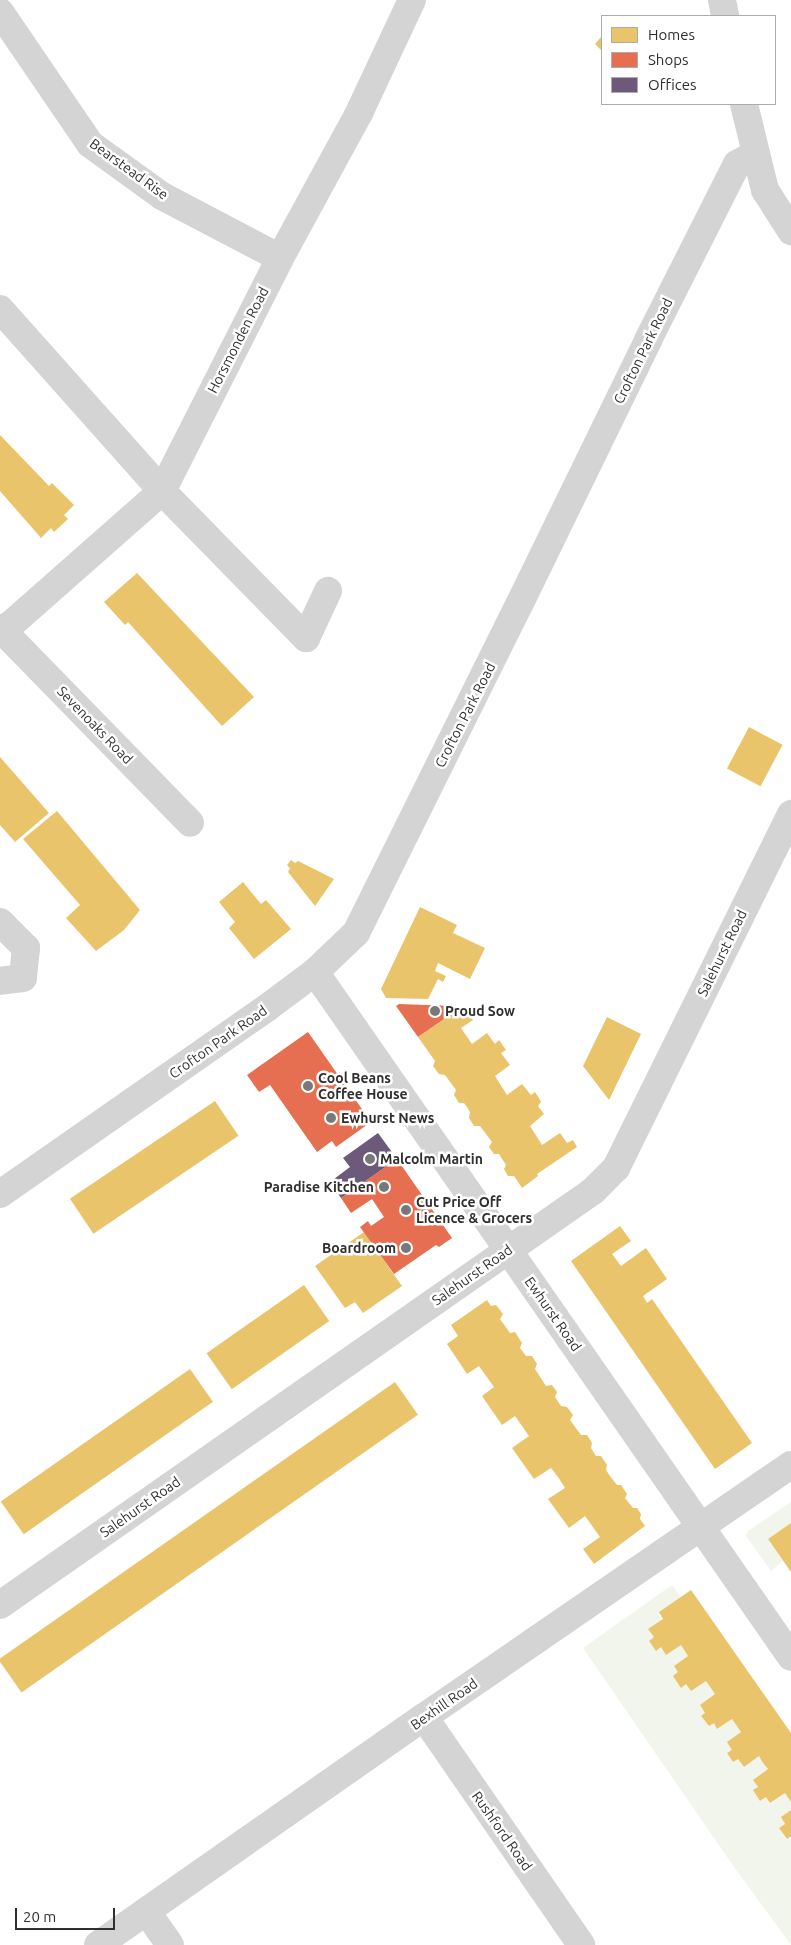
<!DOCTYPE html>
<html>
<head>
<meta charset="utf-8">
<style>
  body { margin:0 }
  #map { position:relative; width:791px; height:1945px; overflow:hidden; background:#fff; font-family:Ubuntu,sans-serif }
  div>[style] { position:absolute }
  [style*='--x'] { left:calc(var(--x)*1px); top:calc(var(--y)*1px); width:calc(var(--w)*1px); rotate:calc(var(--a)*1deg) }
  .green>* { inset:0; background:#f1f5ec }
  .homes>* { inset:0; background:#e9c46a; transform-origin:0 0 }
  .shops>* { inset:0; background:#e76f51 }
  .offices>* { inset:0; background:#6d597a }
  .minor>* { height:28px; margin:-14px; padding:0 14px; transform-origin:14px; border-radius:14px; background:#d4d4d4 }
  .dots>* { width:14px; height:14px; translate:-50% -50%; box-sizing:border-box; border:2px solid #fff; border-radius:50% }
  span { translate:-50% -50%; white-space:nowrap; text-align:center; line-height:1.15; -webkit-text-stroke:5px #fff; paint-order:stroke }
  .street-label { font-size:14px; color:#2f2f2f }
  .poi-label { font-size:14px; color:#2f2f2f; font-weight:700 }
  .left { translate:0 -50%; text-align:left }
  .right { translate:-100% -50%; text-align:right }
  .legend { position:absolute; left:601px; top:15px; width:175px; height:90px; box-sizing:border-box; background:#fff; border:1px solid #acacac; margin:0; padding:6px 9px; list-style:none; font-size:15px; color:#2f2f2f }
  .legend li { display:flex; align-items:center; gap:10px; height:25px }
  .legend b { width:25px; border:1px solid #acacac }
  .scale { position:absolute; left:15px; top:1908px; width:100px; height:22px; box-sizing:border-box; border:2px solid #2f2f2f; border-top:0; padding-left:6px; font-size:15px; line-height:18px; white-space:nowrap; color:#2f2f2f; -webkit-text-stroke:4px #fff; paint-order:stroke }
</style>
</head>
<body>
<div id="map">
  <div class="green">
    <div style="clip-path:polygon(791px 1502px,791px 1523px,768px 1539px,783px 1561px,771px 1571px,746px 1536px,748px 1531px)"></div>
    <div style="clip-path:polygon(672px 1585px,681px 1597px,659px 1612px,661px 1621px,648px 1629px,654px 1637px,649px 1641px,656px 1650px,661px 1647px,681px 1645px,688px 1656px,674px 1666px,678px 1672px,673px 1676px,681px 1687px,686px 1684px,691px 1691px,706px 1681px,715px 1694px,700px 1705px,705px 1713px,701px 1716px,709px 1726px,714px 1723px,718px 1729px,732px 1719px,741px 1732px,732px 1750px,727px 1753px,733px 1762px,738px 1759px,744px 1767px,759px 1756px,763px 1763px,768px 1769px,753px 1780px,758px 1787px,754px 1790px,760px 1801px,766px 1797px,771px 1803px,785px 1793px,791px 1802px,791px 1810px,781px 1817px,785px 1824px,779px 1828px,786px 1839px,791px 1836px,791px 1945px,734px 1867px,583px 1648px)"></div>
  </div>
  <div class="homes">
    <div style="clip-path:polygon(602px 36px,602px 51px,595px 44px)"></div>
    <div style="clip-path:polygon(0 435px,49px 486px,52px 483px,74px 505px,64px 515px,68px 519px,54px 532px,51px 528px,41px 538px,0 491px)"></div>
    <div style="clip-path:polygon(137px 573px,254px 697px,222px 726px,128px 622px,125px 625px,104px 602px)"></div>
    <div style="left:749px;top:727px;width:38px;height:47px;rotate:28deg"></div>
    <div style="clip-path:polygon(0 757px,49px 813px,15px 842px,0 825px)"></div>
    <div style="clip-path:polygon(57px 811px,140px 910px,124px 930px,96px 951px,66px 918px,80px 905px,23px 839px)"></div>
    <div style="clip-path:polygon(291px 860px,295px 863px,298px 861px,334px 879px,315px 906px,288px 872px,290px 868px,287px 865px)"></div>
    <div style="clip-path:polygon(243px 882px,261px 904px,266px 900px,291px 929px,254px 959px,229px 928px,235px 922px,219px 902px)"></div>
    <div style="clip-path:polygon(420px 907px,457px 925px,453px 933px,485px 948px,470px 979px,438px 963px,435px 971px,446px 976px,443px 982px,438px 979px,428px 999px,386px 998px,381px 989px)"></div>
    <div style="clip-path:polygon(457px 1010px,468px 1013px,473px 1020px,461px 1028px,472px 1044px,487px 1033px,495px 1044px,499px 1040px,506px 1050px,501px 1053px,510px 1065px,495px 1076px,507px 1095px,522px 1084px,531px 1095px,535px 1092px,539px 1098px,541px 1102px,538px 1106px,544px 1114px,530px 1126px,542px 1145px,560px 1133px,567px 1143px,573px 1140px,577px 1147px,537px 1174px,538px 1176px,522px 1188px,514px 1176px,508px 1176px,504px 1169px,506px 1165px,499px 1154px,494px 1154px,489px 1147px,492px 1142px,480px 1126px,474px 1126px,469px 1118px,470px 1112px,467px 1107px,464px 1103px,459px 1103px,454px 1095px,456px 1090px,445px 1075px,439px 1074px,433px 1066px,435px 1061px,418px 1037px)"></div>
    <div style="clip-path:polygon(607px 1017px,641px 1034px,609px 1100px,583px 1066px)"></div>
    <div style="left:215px;top:1101px;width:42px;height:175px;rotate:56deg"></div>
    <div style="clip-path:polygon(620px 1226px,631px 1241px,612px 1254px,621px 1266px,646px 1248px,667px 1279px,643px 1296px,647px 1303px,652px 1299px,752px 1443px,715px 1469px,571px 1261px)"></div>
    <div style="clip-path:polygon(364px 1232px,402px 1286px,363px 1313px,355px 1302px,345px 1308px,315px 1266px)"></div>
    <div style="left:304px;top:1285px;width:44px;height:119px;rotate:55deg"></div>
    <div style="clip-path:polygon(487px 1300px,491px 1306px,496px 1305px,503px 1314px,500px 1319px,510px 1333px,515px 1332px,522px 1343px,520px 1348px,526px 1356px,532px 1356px,537px 1364px,535px 1369px,546px 1386px,552px 1385px,557px 1392px,555px 1397px,561px 1406px,567px 1407px,573px 1415px,570px 1420px,581px 1435px,587px 1435px,592px 1443px,591px 1448px,596px 1456px,601px 1456px,607px 1465px,606px 1470px,610px 1476px,617px 1485px,621px 1485px,627px 1494px,625px 1498px,633px 1508px,637px 1508px,641px 1514px,640px 1519px,645px 1526px,594px 1564px,583px 1549px,600px 1537px,585px 1516px,569px 1528px,548px 1499px,565px 1488px,558px 1477px,551px 1468px,534px 1479px,512px 1448px,529px 1436px,515px 1416px,502px 1425px,482px 1396px,494px 1387px,479px 1366px,467px 1374px,447px 1344px,458px 1336px,451px 1325px)"></div>
    <div style="left:190px;top:1369px;width:40px;height:231px;rotate:55deg"></div>
    <div style="left:395px;top:1382px;width:40px;height:484px;rotate:55deg"></div>
    <div style="clip-path:polygon(791px 1523px,791px 1572px,768px 1539px)"></div>
    <div style="clip-path:polygon(691px 1590px,791px 1733px,791px 1802px,785px 1793px,770px 1803px,766px 1797px,760px 1801px,753px 1790px,758px 1787px,753px 1780px,768px 1769px,763px 1763px,759px 1756px,744px 1767px,738px 1759px,733px 1762px,727px 1753px,732px 1750px,727px 1742px,741px 1732px,732px 1719px,717px 1729px,714px 1723px,709px 1726px,701px 1716px,705px 1713px,700px 1705px,715px 1694px,706px 1681px,691px 1691px,686px 1684px,681px 1688px,673px 1676px,678px 1672px,674px 1666px,688px 1656px,681px 1645px,666px 1655px,661px 1647px,656px 1651px,649px 1641px,654px 1637px,648px 1629px,663px 1619px,659px 1612px)"></div>
    <div style="clip-path:polygon(791px 1810px,791px 1836px,787px 1839px,779px 1828px,785px 1824px,781px 1817px)"></div>
  </div>
  <div class="shops">
    <div style="clip-path:polygon(399px 1004px,454px 1006px,457px 1010px,418px 1037px,396px 1006px)"></div>
    <div style="clip-path:polygon(308px 1032px,371px 1122px,336px 1147px,332px 1141px,317px 1152px,270px 1085px,259px 1092px,247px 1075px)"></div>
    <div style="clip-path:polygon(397px 1159px,452px 1238px,439px 1247px,436px 1245px,394px 1274px,360px 1227px,368px 1221px,371px 1226px,384px 1217px,372px 1199px,351px 1213px,341px 1198px)"></div>
  </div>
  <div class="offices">
    <div style="clip-path:polygon(378px 1133px,397px 1159px,341px 1198px,330px 1182px,350px 1167px,343px 1158px)"></div>
  </div>
  <div class="minor">
    <div style="--x:722;--y:0;--w:16;--a:79"></div>
    <div style="--x:0;--y:12;--w:160;--a:55.7"></div>
    <div style="--x:90;--y:144;--w:89;--a:35.8"></div>
    <div style="--x:162;--y:196;--w:133;--a:27.7"></div>
    <div style="--x:744;--y:104;--w:89;--a:76.3"></div>
    <div style="--x:765;--y:190;--w:49;--a:57.6"></div>
    <div style="--x:0;--y:309;--w:244;--a:48.3"></div>
    <div style="--x:162;--y:491;--w:206;--a:45.6"></div>
    <div style="--x:306;--y:638;--w:52;--a:-64.9"></div>
    <div style="--x:0;--y:628;--w:272;--a:45.7"></div>
    <div style="--x:0;--y:634;--w:216;--a:-41.4"></div>
    <div style="--x:162;--y:491;--w:261;--a:-63.1"></div>
    <div style="--x:280;--y:258;--w:165;--a:-61.4"></div>
    <div style="--x:359;--y:113;--w:125;--a:-64.9"></div>
    <div style="--x:0;--y:922;--w:37;--a:45"></div>
    <div style="--x:26;--y:948;--w:30;--a:96"></div>
    <div style="--x:23;--y:978;--w:23;--a:173"></div>
    <div style="--x:315;--y:972;--w:834;--a:55.2"></div>
    <div style="--x:0;--y:1194;--w:327;--a:-34.9"></div>
    <div style="--x:268;--y:1007;--w:59;--a:-36.7"></div>
    <div style="--x:315;--y:972;--w:57;--a:-43.6"></div>
    <div style="--x:356;--y:933;--w:366;--a:-63.6"></div>
    <div style="--x:519;--y:605;--w:295;--a:-64"></div>
    <div style="--x:648;--y:340;--w:197;--a:-63.2"></div>
    <div style="--x:737;--y:164;--w:21;--a:-29"></div>
    <div style="--x:0;--y:1605;--w:723;--a:-34.92"></div>
    <div style="--x:593;--y:1191;--w:33;--a:-45"></div>
    <div style="--x:616;--y:1168;--w:395;--a:-63.7"></div>
    <div style="--x:424;--y:1717;--w:277;--a:55.4"></div>
    <div style="--x:147;--y:1912;--w:40;--a:55.1"></div>
    <div style="--x:98;--y:1945;--w:398;--a:-35"></div>
    <div style="--x:424;--y:1717;--w:445;--a:-34.5"></div>
  </div>
  <div class="dots">
    <div style="left:435px;top:1011px;background:#787878"></div>
    <div style="left:308px;top:1086px;background:#787878"></div>
    <div style="left:331px;top:1118px;background:#787878"></div>
    <div style="left:370px;top:1159px;background:#787878"></div>
    <div style="left:384px;top:1187px;background:#787878"></div>
    <div style="left:406px;top:1210px;background:#787878"></div>
    <div style="left:406px;top:1248px;background:#787878"></div>
  </div>
  <div class="street-label">
    <span style="left:129px;top:169px;rotate:36deg">Bearstead Rise</span>
    <span style="left:238px;top:340px;rotate:-63deg">Horsmonden Road</span>
    <span style="left:643px;top:351px;rotate:-64deg">Crofton Park Road</span>
    <span style="left:465px;top:715px;rotate:-63deg">Crofton Park Road</span>
    <span style="left:95px;top:725px;rotate:46deg">Sevenoaks Road</span>
    <span style="left:722px;top:953px;rotate:-64deg">Salehurst Road</span>
    <span style="left:218px;top:1042px;rotate:-35deg">Crofton Park Road</span>
    <span style="left:472px;top:1275px;rotate:-35deg">Salehurst Road</span>
    <span style="left:553px;top:1314px;rotate:55deg">Ewhurst Road</span>
    <span style="left:140px;top:1507px;rotate:-35deg">Salehurst Road</span>
    <span style="left:444px;top:1704px;rotate:-35deg">Bexhill Road</span>
    <span style="left:502px;top:1831px;rotate:55deg">Rushford Road</span>
  </div>
  <div class="poi-label">
    <span class="left" style="left:445px;top:1011px">Proud Sow</span>
    <span class="left" style="left:318px;top:1086px">Cool Beans<br>Coffee House</span>
    <span class="left" style="left:341px;top:1118px">Ewhurst News</span>
    <span class="left" style="left:380px;top:1159px">Malcolm Martin</span>
    <span class="right" style="left:374px;top:1187px">Paradise Kitchen</span>
    <span class="left" style="left:416px;top:1210px">Cut Price Off<br>Licence &amp; Grocers</span>
    <span class="right" style="left:396px;top:1248px">Boardroom</span>
  </div>
  <ul class="legend">
  <li><b style="height:14px;background:#e9c46a"></b>Homes</li>
  <li><b style="height:14px;background:#e76f51"></b>Shops</li>
  <li><b style="height:14px;background:#6d597a"></b>Offices</li>
  </ul>
  <div class="scale">20 m</div>
</div>
</body>
</html>
